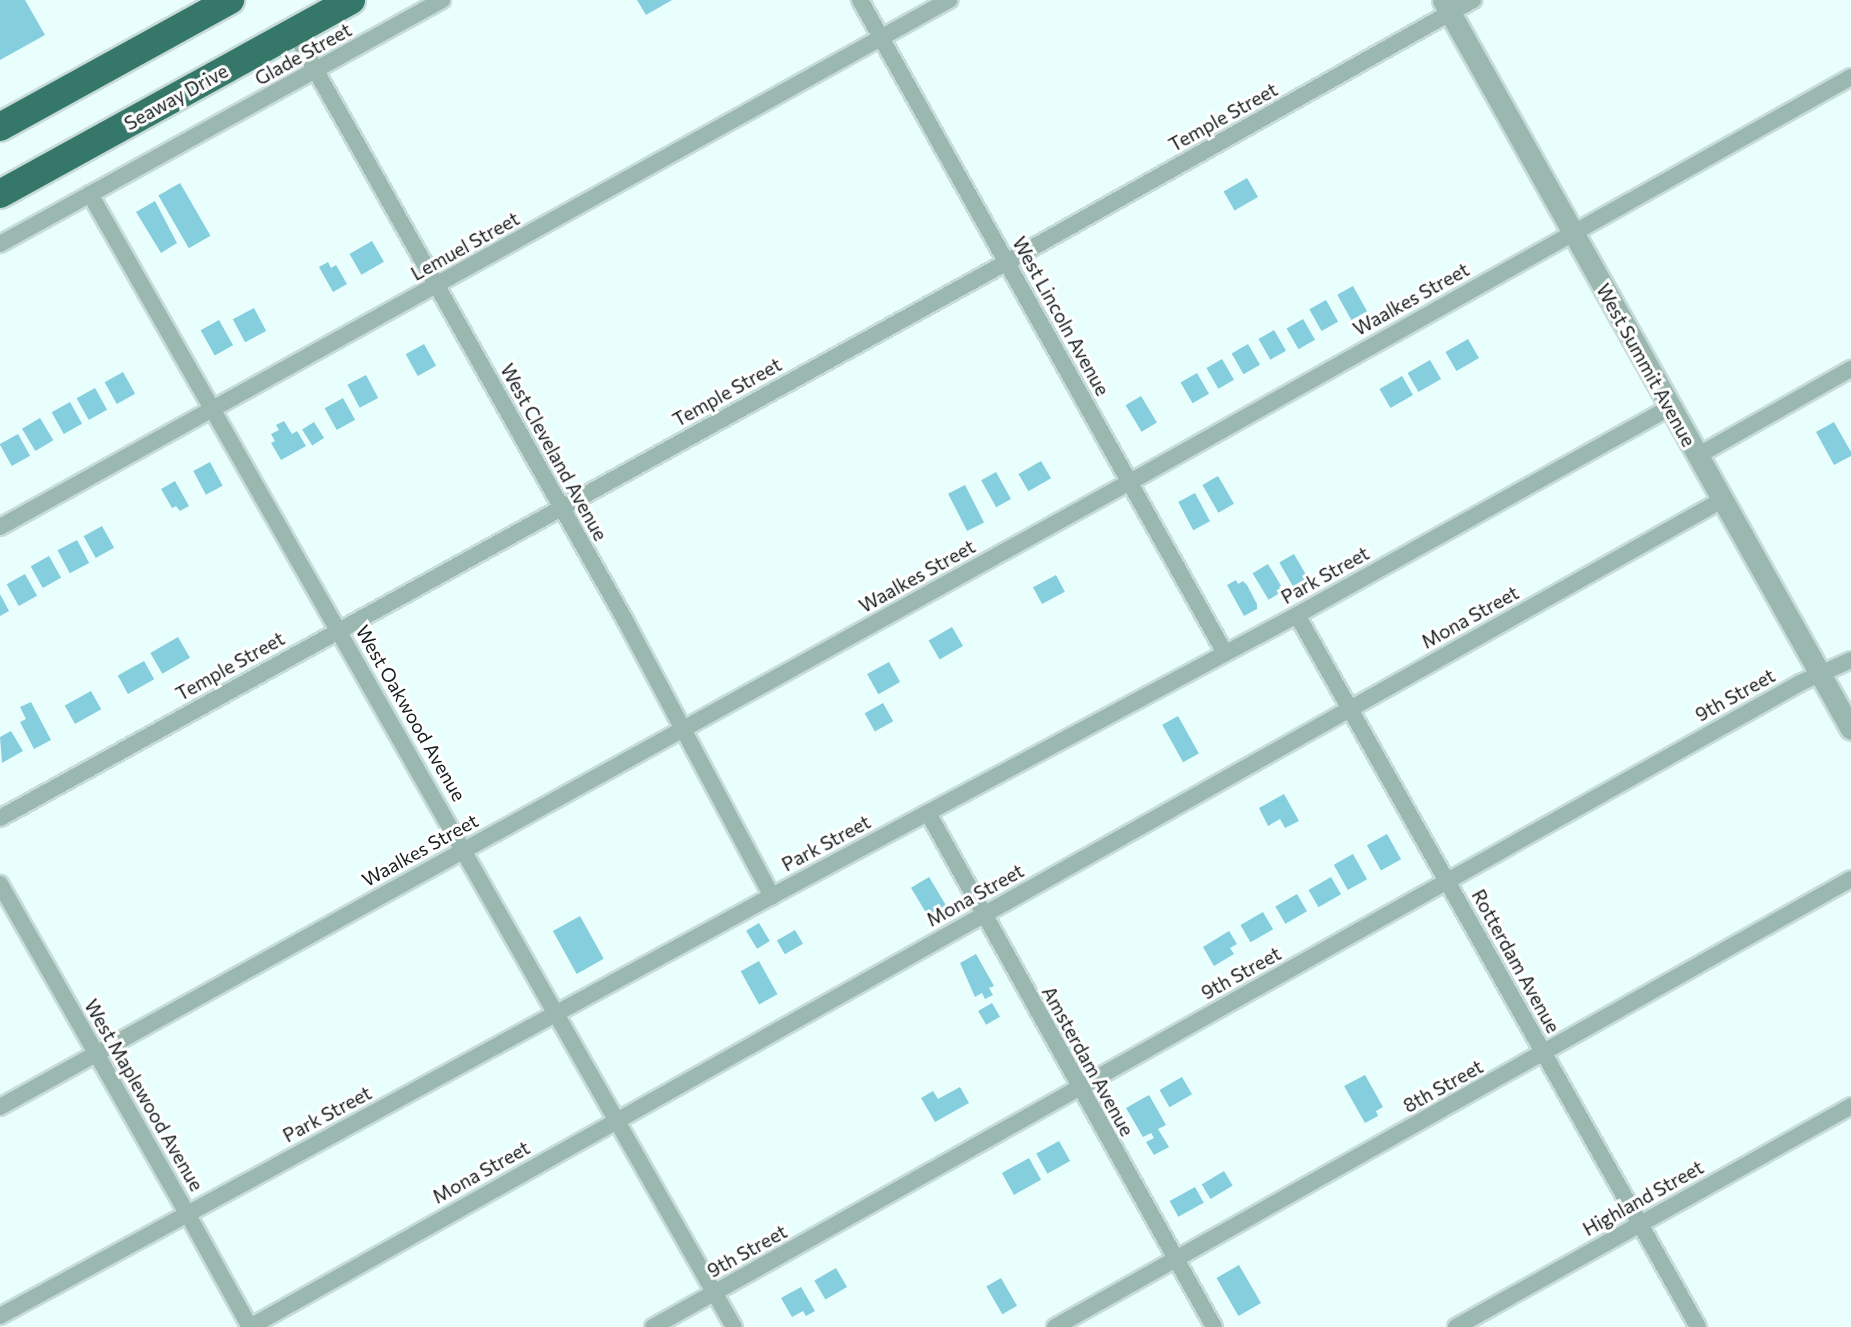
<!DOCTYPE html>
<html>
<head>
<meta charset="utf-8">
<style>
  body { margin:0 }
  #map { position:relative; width:1851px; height:1327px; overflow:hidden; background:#e9fffe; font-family:Commissioner,sans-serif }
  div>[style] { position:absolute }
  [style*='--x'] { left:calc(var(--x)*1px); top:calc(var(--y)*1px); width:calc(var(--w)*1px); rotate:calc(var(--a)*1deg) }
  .building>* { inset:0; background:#85cede; transform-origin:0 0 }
  .roads { filter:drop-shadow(2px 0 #c7dbda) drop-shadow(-2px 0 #c7dbda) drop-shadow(0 2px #c7dbda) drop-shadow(0 -2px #c7dbda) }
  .minor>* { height:16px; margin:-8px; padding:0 8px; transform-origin:8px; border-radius:8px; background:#9ab8b0 }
  .tertiary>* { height:21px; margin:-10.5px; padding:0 10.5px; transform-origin:10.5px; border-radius:10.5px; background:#9ab8b0 }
  .trunk>* { height:28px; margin:-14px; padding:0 14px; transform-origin:14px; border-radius:14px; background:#357768 }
  span { translate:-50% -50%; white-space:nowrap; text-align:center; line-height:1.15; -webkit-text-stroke:6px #fff; paint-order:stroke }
  .street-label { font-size:19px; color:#141c1c }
</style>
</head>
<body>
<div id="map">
  <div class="building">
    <div style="clip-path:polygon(0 0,25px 0,45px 35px,0 60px)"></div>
    <div style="clip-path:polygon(637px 0,672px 0,646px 15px)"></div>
    <div style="left:1247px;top:178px;width:22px;height:27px;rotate:60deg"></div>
    <div style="left:180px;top:183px;width:61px;height:25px;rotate:60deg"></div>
    <div style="clip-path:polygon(155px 201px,177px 243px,161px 253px,136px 212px)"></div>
    <div style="left:372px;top:241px;width:24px;height:26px;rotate:60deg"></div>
    <div style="clip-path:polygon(328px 262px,331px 268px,336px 265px,347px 284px,333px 292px,319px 267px)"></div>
    <div style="left:1353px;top:286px;width:29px;height:18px;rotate:61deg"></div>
    <div style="left:1326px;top:300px;width:25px;height:19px;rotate:61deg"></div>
    <div style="left:254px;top:308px;width:26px;height:24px;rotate:62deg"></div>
    <div style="left:1303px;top:319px;width:24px;height:19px;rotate:60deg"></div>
    <div style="left:219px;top:320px;width:29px;height:21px;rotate:61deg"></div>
    <div style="left:1274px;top:330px;width:24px;height:18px;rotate:60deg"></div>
    <div style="left:1468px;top:339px;width:22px;height:26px;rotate:60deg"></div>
    <div style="left:424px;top:344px;width:25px;height:21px;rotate:61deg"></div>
    <div style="left:1248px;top:344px;width:24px;height:19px;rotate:60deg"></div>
    <div style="left:1222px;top:359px;width:24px;height:18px;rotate:60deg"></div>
    <div style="left:1430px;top:360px;width:22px;height:26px;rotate:60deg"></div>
    <div style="left:123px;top:372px;width:25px;height:21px;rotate:61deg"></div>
    <div style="left:1197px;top:373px;width:24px;height:19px;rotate:60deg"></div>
    <div style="left:366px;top:375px;width:26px;height:21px;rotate:62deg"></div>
    <div style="left:1402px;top:376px;width:22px;height:26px;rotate:60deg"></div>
    <div style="left:95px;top:388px;width:25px;height:21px;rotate:61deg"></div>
    <div style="left:1141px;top:396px;width:31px;height:18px;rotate:59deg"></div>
    <div style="left:343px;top:398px;width:25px;height:21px;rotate:61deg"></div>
    <div style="left:70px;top:402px;width:25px;height:21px;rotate:61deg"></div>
    <div style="left:40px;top:418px;width:26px;height:21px;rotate:59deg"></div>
    <div style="clip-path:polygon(284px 421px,292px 434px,297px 431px,306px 446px,281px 460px,271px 443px,275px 441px,271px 434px,279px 430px,276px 425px)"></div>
    <div style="left:314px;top:422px;width:19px;height:14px;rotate:58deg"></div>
    <div style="clip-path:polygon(1834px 422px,1851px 452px,1851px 456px,1834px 465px,1816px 432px)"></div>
    <div style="left:18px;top:434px;width:25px;height:21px;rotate:61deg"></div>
    <div style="left:1041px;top:461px;width:20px;height:26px;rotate:60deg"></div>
    <div style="left:210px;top:462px;width:27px;height:19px;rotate:62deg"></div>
    <div style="left:996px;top:472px;width:31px;height:17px;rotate:61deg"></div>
    <div style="left:1218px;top:476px;width:32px;height:18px;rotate:60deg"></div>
    <div style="clip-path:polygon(175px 481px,189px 506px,180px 511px,176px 506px,172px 508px,161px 489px)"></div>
    <div style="left:965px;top:485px;width:42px;height:19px;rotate:63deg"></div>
    <div style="left:1195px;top:493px;width:32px;height:19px;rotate:62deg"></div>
    <div style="left:102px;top:526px;width:25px;height:21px;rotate:61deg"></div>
    <div style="left:77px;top:540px;width:26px;height:22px;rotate:62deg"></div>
    <div style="left:1294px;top:554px;width:30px;height:17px;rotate:60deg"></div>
    <div style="left:49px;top:556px;width:25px;height:21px;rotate:61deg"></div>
    <div style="left:1268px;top:564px;width:31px;height:18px;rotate:59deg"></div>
    <div style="left:25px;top:574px;width:25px;height:21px;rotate:61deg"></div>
    <div style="left:1056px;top:575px;width:19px;height:26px;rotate:62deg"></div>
    <div style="clip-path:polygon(1236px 580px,1238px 584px,1243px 581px,1247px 585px,1257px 604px,1257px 609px,1244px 616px,1227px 585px)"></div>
    <div style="clip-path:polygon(0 594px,9px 611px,0 616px)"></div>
    <div style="left:952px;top:627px;width:22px;height:27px;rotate:60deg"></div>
    <div style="left:178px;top:637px;width:24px;height:32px;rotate:60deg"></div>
    <div style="left:144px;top:661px;width:21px;height:30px;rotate:61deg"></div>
    <div style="left:889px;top:662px;width:23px;height:25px;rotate:61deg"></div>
    <div style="left:91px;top:691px;width:21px;height:30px;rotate:61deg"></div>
    <div style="clip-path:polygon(31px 702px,51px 740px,34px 749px,20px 722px,26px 719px,20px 707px)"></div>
    <div style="left:883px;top:703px;width:21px;height:21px;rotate:61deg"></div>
    <div style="left:1178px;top:716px;width:43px;height:18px;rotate:61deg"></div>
    <div style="clip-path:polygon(11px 731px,23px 751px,2px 763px,0 737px)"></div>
    <div style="clip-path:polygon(1284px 794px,1299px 821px,1285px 828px,1280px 819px,1268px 826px,1259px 808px)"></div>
    <div style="left:1387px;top:834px;width:29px;height:23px;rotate:61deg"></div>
    <div style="left:1353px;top:854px;width:29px;height:22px;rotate:61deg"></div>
    <div style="left:929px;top:877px;width:33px;height:21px;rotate:59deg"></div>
    <div style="left:1331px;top:877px;width:20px;height:26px;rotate:60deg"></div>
    <div style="left:1297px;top:894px;width:20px;height:25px;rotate:60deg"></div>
    <div style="left:1263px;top:912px;width:20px;height:26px;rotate:60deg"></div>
    <div style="left:580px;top:916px;width:49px;height:31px;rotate:61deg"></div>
    <div style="left:759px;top:923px;width:21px;height:15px;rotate:59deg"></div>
    <div style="left:795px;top:930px;width:16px;height:21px;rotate:60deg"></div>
    <div style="clip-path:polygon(1229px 931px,1237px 944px,1230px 948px,1234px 954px,1214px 966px,1203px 947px)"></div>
    <div style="clip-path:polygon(976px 954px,994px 986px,989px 988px,993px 995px,985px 999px,982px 993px,975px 997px,960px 963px)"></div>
    <div style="left:759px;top:961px;width:38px;height:21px;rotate:61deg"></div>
    <div style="left:992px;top:1003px;width:16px;height:16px;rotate:60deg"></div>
    <div style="clip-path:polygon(1365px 1075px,1383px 1107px,1376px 1111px,1378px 1116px,1365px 1123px,1344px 1086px)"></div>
    <div style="left:1182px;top:1077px;width:20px;height:26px;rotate:60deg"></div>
    <div style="clip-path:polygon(960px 1087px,969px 1103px,935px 1122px,921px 1098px,933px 1091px,938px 1099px)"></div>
    <div style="clip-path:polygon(1149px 1095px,1166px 1125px,1158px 1129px,1169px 1147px,1154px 1155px,1146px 1142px,1154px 1138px,1151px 1133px,1143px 1137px,1126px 1108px)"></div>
    <div style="left:1059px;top:1141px;width:23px;height:26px;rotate:61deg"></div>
    <div style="left:1029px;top:1158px;width:25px;height:31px;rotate:61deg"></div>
    <div style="left:1224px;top:1171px;width:17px;height:26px;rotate:59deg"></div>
    <div style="left:1195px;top:1187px;width:18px;height:29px;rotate:61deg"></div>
    <div style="left:1239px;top:1265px;width:44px;height:26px;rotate:60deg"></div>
    <div style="left:836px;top:1268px;width:22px;height:25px;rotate:60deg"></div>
    <div style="left:1001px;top:1278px;width:32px;height:17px;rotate:60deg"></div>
    <div style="clip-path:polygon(801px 1287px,815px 1311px,806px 1316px,803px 1311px,792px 1317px,781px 1298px)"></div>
  </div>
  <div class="roads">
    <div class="minor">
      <div style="--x:860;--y:0;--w:748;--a:60.8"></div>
      <div style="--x:294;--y:32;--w:675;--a:60.62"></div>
      <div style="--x:625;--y:620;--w:313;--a:62"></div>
      <div style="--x:90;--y:194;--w:1303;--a:60.39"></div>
      <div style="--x:0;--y:244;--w:505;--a:-28.9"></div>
      <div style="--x:1697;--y:456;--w:177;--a:-29.5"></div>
      <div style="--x:0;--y:527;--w:1086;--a:-29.04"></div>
      <div style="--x:1297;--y:615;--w:817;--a:60.61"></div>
      <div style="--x:928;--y:813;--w:588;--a:60.91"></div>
      <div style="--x:0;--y:818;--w:1150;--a:-28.9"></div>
      <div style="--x:1007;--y:262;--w:535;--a:-29.35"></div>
      <div style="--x:0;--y:884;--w:378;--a:60.4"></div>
      <div style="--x:187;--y:1213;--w:130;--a:61.1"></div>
      <div style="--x:250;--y:1327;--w:1688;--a:-29.33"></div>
      <div style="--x:0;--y:1107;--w:1291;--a:-28.95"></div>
      <div style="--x:1130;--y:482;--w:827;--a:-29.32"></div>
      <div style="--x:0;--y:1316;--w:879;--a:-28.55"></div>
      <div style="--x:772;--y:896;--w:595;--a:-28.16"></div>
      <div style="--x:1297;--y:615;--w:427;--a:-29.1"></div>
      <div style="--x:653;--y:1327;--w:1315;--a:-29.31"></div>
      <div style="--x:1800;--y:683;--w:56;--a:-24.3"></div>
      <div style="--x:1055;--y:1327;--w:913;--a:-29.37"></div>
      <div style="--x:1456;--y:1327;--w:453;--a:-29.2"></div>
    </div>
    <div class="tertiary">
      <div style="--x:1443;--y:0;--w:835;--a:60.77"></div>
    </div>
    <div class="trunk">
      <div style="--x:0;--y:127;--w:263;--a:-28.9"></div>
      <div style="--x:0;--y:194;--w:401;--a:-28.9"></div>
    </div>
  </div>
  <div class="street-label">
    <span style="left:303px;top:54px;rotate:-29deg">Glade Street</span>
    <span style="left:176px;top:97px;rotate:-29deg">Seaway Drive</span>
    <span style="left:1223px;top:117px;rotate:-29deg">Temple Street</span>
    <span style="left:465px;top:246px;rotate:-29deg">Lemuel Street</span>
    <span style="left:1411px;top:299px;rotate:-29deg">Waalkes Street</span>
    <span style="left:1061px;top:316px;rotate:61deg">West Lincoln Avenue</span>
    <span style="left:1646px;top:365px;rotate:61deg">West Summit Avenue</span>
    <span style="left:727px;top:392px;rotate:-29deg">Temple Street</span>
    <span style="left:554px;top:452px;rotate:61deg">West Cleveland Avenue</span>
    <span style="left:1325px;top:575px;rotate:-29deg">Park Street</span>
    <span style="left:917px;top:576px;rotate:-29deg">Waalkes Street</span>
    <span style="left:1470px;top:617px;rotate:-29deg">Mona Street</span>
    <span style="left:230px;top:666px;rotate:-29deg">Temple Street</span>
    <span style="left:1735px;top:695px;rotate:-29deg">9th Street</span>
    <span style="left:411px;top:713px;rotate:60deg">West Oakwood Avenue</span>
    <span style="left:826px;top:843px;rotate:-28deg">Park Street</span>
    <span style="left:420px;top:850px;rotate:-29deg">Waalkes Street</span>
    <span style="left:975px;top:895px;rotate:-29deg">Mona Street</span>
    <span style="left:1516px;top:961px;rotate:61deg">Rotterdam Avenue</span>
    <span style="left:1241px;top:973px;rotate:-29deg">9th Street</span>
    <span style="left:1088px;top:1061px;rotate:61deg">Amsterdam Avenue</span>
    <span style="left:1443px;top:1086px;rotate:-29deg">8th Street</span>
    <span style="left:144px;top:1095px;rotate:60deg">West Maplewood Avenue</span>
    <span style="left:327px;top:1114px;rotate:-28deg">Park Street</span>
    <span style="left:481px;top:1172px;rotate:-29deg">Mona Street</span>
    <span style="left:1643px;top:1198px;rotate:-29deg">Highland Street</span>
    <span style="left:747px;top:1251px;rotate:-29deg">9th Street</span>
  </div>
</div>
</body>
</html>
